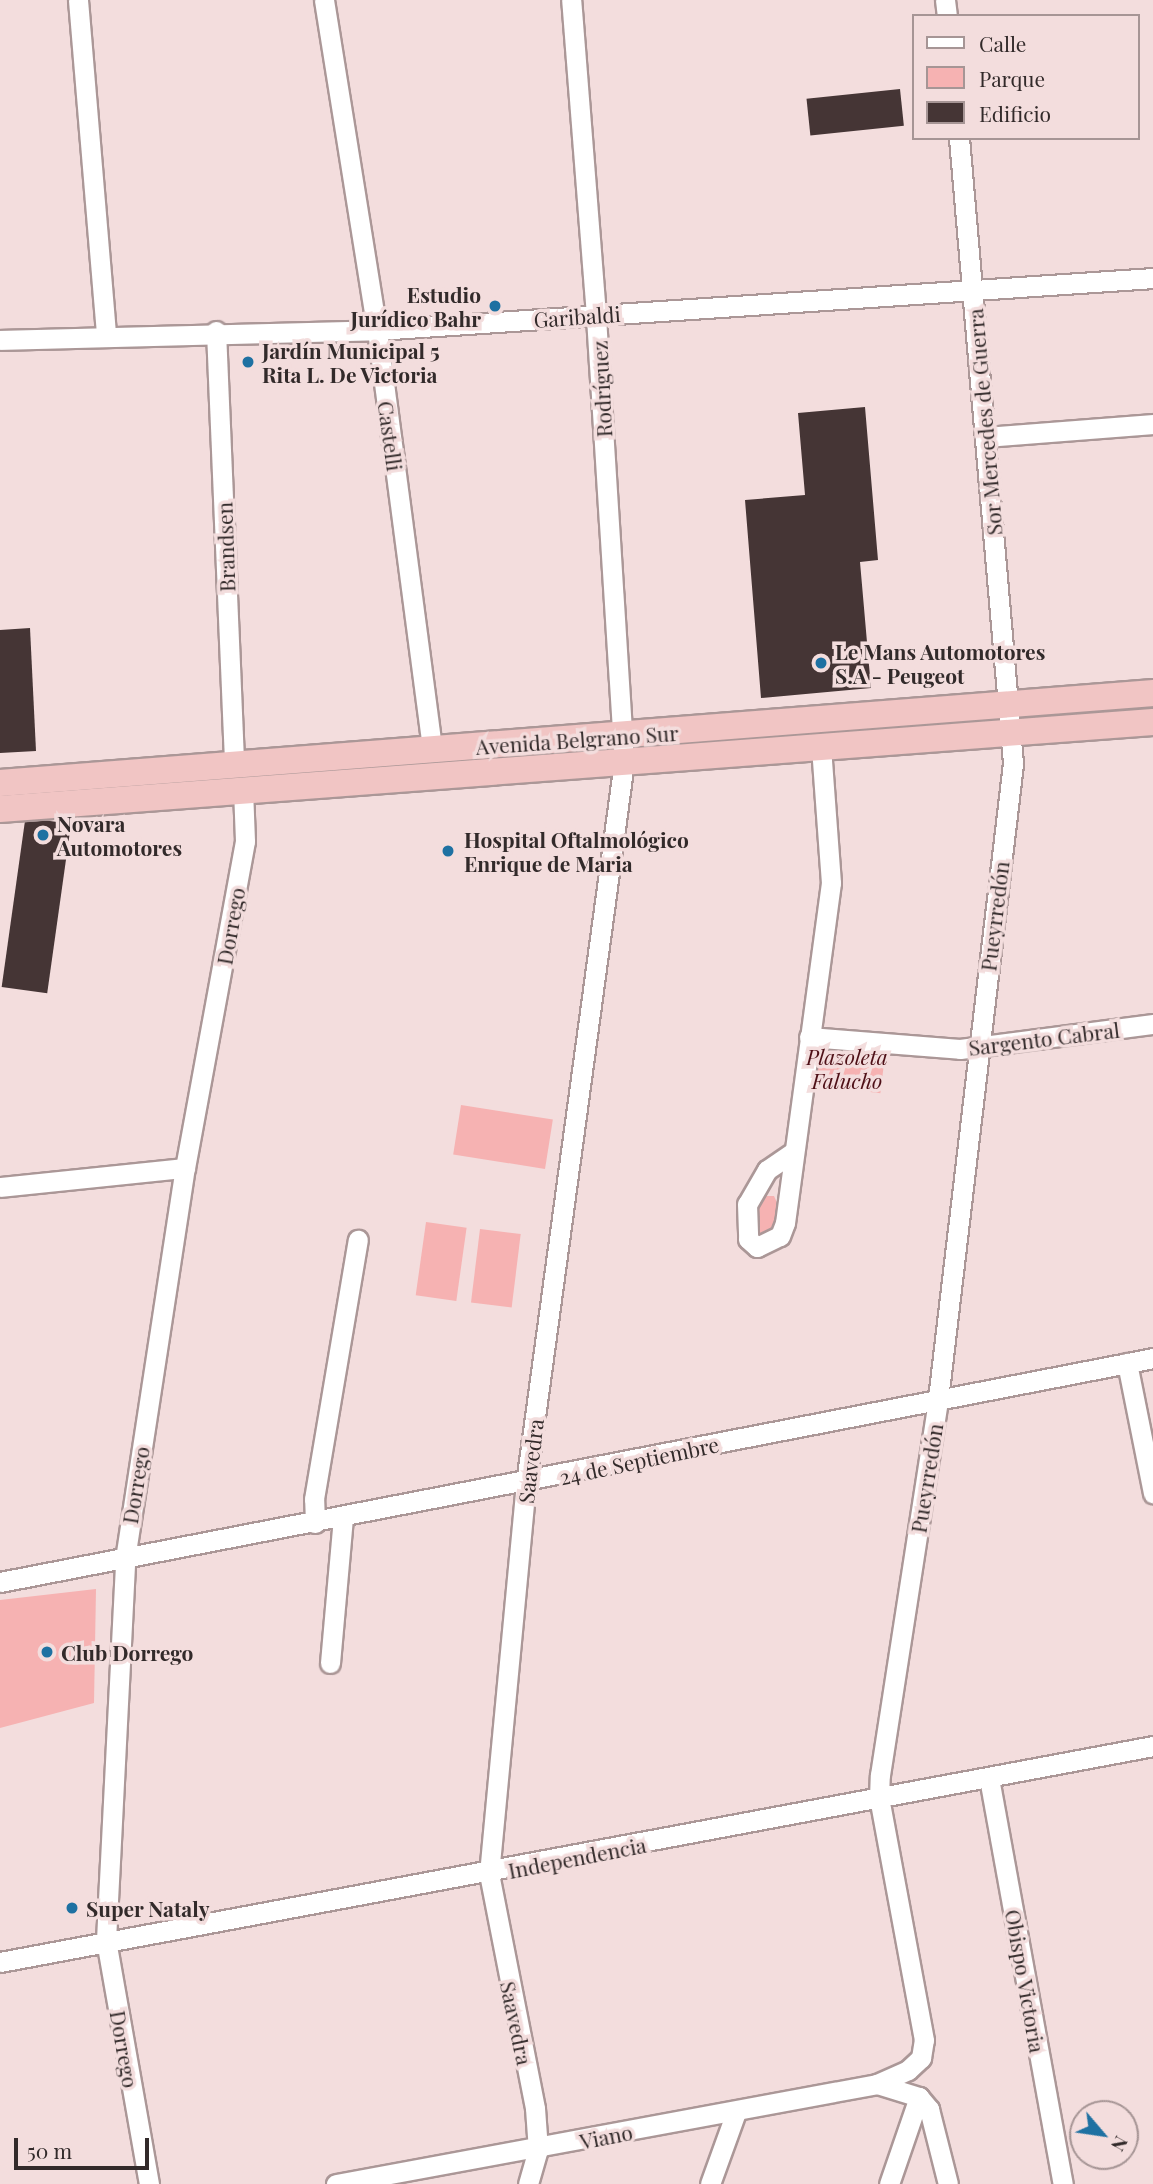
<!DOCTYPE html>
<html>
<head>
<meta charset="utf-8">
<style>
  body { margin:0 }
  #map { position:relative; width:1153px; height:2184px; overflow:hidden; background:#f3dddd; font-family:"Playfair Display",serif }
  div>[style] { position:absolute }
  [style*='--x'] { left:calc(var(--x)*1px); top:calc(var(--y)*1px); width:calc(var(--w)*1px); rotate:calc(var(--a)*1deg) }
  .green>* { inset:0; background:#f6b2b2; transform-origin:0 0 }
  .building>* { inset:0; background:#453535; transform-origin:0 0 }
  .roads { filter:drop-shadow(2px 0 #ab9797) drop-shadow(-2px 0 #ab9797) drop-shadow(0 2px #ab9797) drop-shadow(0 -2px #ab9797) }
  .minor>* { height:19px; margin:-9.5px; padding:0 9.5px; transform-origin:9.5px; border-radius:9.5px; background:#fff }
  .highway>* { height:26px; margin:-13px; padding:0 13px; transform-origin:13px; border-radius:13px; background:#f1c5c4 }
  .dots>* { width:19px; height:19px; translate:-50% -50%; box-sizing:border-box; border:4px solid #f3dddd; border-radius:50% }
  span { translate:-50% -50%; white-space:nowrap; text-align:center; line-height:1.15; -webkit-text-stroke:7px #f3dddd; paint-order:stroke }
  .poi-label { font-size:21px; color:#322a2a; font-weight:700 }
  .right { translate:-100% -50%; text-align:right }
  .left { translate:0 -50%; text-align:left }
  .street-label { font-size:21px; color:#322a2a }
  .park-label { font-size:21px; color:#4e1017; font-style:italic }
  .legend { position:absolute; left:912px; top:14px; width:228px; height:126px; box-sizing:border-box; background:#f3dddd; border:2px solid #a69595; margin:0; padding:9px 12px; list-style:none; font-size:21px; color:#322a2a }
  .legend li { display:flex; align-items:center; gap:14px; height:35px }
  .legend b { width:35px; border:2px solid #a69595 }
  .north { position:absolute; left:1069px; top:2100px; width:70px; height:70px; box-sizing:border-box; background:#f3dddd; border:2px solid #a69595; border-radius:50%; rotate:119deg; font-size:19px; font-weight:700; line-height:28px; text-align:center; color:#322a2a }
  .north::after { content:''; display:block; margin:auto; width:24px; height:32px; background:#1e71a2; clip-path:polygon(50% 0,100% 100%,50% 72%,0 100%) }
  .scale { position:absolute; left:14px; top:2138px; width:135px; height:32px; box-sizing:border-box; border:4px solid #322a2a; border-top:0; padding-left:9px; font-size:21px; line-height:24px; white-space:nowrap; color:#322a2a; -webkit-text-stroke:5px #f3dddd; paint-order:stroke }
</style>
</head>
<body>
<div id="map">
  <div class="green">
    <div style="left:816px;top:1043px;width:70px;height:42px;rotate:7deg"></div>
    <div style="left:461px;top:1105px;width:93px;height:50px;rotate:9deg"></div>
    <div style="clip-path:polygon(766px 1196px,774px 1196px,779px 1207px,771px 1233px,762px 1238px,754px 1233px,752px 1213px)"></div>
    <div style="left:426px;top:1222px;width:41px;height:74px;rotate:8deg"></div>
    <div style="left:480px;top:1229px;width:41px;height:74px;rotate:7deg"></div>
    <div style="clip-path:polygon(96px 1589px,94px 1703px,0 1728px,0 1600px)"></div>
  </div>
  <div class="building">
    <div style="left:900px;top:89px;width:37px;height:94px;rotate:84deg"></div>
    <div style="clip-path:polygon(865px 407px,878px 560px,860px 562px,871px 688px,761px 698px,745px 500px,805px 495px,798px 413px)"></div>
    <div style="clip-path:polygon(30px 628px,36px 751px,0 753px,0 630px)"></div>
    <div style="left:71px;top:824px;width:171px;height:46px;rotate:98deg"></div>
  </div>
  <div class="roads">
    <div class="minor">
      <div style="--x:78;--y:0;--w:337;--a:85.2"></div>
      <div style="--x:324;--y:0;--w:334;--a:80.9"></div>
      <div style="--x:377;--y:330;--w:423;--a:82.5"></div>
      <div style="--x:945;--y:0;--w:16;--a:83"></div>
      <div style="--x:216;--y:331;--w:432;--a:87.6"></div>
      <div style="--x:0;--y:340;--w:377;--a:-1.5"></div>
      <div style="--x:377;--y:330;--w:778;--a:-3.83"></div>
      <div style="--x:985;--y:437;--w:169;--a:-4.4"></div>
      <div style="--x:809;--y:1037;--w:151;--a:4.5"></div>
      <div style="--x:960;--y:1049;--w:195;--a:-7.4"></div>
      <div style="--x:792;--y:1153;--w:30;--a:146"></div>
      <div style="--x:767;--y:1170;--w:39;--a:120"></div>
      <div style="--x:747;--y:1204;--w:35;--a:88"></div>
      <div style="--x:748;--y:1239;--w:12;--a:42"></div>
      <div style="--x:757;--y:1247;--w:25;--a:-26"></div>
      <div style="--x:780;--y:1236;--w:14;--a:-69"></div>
      <div style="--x:785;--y:1223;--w:343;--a:-82.3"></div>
      <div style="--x:831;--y:883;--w:136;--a:-94.2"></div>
      <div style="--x:0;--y:1187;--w:186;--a:-5.9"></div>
      <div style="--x:1127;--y:1363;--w:133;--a:78.7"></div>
      <div style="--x:315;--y:1523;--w:24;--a:-92"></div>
      <div style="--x:314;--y:1499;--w:263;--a:-80.4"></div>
      <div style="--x:0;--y:1582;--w:1175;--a:-10.99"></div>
      <div style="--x:330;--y:1663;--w:146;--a:-84.9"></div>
      <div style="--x:989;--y:1778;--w:413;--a:79.7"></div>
      <div style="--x:0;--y:1962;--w:1173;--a:-10.61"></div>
      <div style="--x:877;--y:2084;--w:44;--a:17.2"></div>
      <div style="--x:919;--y:2097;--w:16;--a:50"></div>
      <div style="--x:929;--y:2109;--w:77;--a:75.8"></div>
      <div style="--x:149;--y:2184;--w:248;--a:-100"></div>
      <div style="--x:106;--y:1940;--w:381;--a:-87.1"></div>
      <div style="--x:125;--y:1559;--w:396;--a:-81.3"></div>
      <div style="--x:185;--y:1168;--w:332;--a:-79.6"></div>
      <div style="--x:245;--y:841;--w:51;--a:-92.2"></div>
      <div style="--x:336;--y:2184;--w:550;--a:-10.47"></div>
      <div style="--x:877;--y:2084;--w:34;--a:-24"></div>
      <div style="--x:908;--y:2070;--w:18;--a:-43"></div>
      <div style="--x:921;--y:2058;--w:18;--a:-81"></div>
      <div style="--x:924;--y:2040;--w:246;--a:-100.5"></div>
      <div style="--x:879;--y:1798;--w:23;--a:-88"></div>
      <div style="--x:880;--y:1775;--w:380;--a:-81.2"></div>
      <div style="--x:938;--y:1399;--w:640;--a:-83.27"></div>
      <div style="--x:1013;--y:763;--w:627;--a:-94.94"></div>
      <div style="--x:528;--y:2184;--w:35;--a:-74"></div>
      <div style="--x:538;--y:2150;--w:42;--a:-94.1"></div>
      <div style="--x:535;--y:2108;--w:238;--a:-101.1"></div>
      <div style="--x:489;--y:1874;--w:393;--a:-84.6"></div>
      <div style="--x:526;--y:1483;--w:728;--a:-82.26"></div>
      <div style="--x:624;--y:762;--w:448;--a:-93.6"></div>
      <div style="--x:596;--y:315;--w:316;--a:-94.5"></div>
      <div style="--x:710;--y:2184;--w:77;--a:-70.1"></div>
      <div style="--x:889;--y:2184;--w:92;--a:-71"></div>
    </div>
    <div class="highway">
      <div style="--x:0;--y:783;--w:1157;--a:-4.46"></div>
      <div style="--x:0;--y:809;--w:1156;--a:-4.32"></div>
    </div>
  </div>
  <div class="dots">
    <div style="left:495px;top:306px;background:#1e71a2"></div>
    <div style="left:248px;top:362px;background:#1e71a2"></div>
    <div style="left:821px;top:663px;background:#1e71a2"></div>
    <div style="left:43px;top:835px;background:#1e71a2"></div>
    <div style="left:448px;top:851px;background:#1e71a2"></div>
    <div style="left:47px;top:1652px;background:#1e71a2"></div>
    <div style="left:72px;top:1908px;background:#1e71a2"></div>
  </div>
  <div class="poi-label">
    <span class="right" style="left:481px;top:306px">Estudio<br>Jurídico Bahr</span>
    <span class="left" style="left:262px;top:362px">Jardín Municipal 5<br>Rita L. De Victoria</span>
    <span class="left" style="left:835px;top:663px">Le Mans Automotores<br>S.A - Peugeot</span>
    <span class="left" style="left:57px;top:835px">Novara<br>Automotores</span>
    <span class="left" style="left:464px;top:851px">Hospital Oftalmológico<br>Enrique de Maria</span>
    <span class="left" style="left:61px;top:1652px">Club Dorrego</span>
    <span class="left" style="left:86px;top:1908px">Super Nataly</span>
  </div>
  <div class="street-label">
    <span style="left:577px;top:316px;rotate:-4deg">Garibaldi</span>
    <span style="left:601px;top:389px;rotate:-93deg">Rodríguez</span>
    <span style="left:984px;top:422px;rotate:-95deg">Sor Mercedes de Guerra</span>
    <span style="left:391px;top:436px;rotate:82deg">Castelli</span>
    <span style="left:225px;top:547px;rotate:-92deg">Brandsen</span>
    <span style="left:577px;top:739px;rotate:-4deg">Avenida Belgrano Sur</span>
    <span style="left:994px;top:916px;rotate:-83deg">Pueyrredón</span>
    <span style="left:230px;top:926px;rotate:-80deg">Dorrego</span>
    <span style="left:1044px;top:1038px;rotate:-7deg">Sargento Cabral</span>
    <span style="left:639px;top:1460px;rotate:-12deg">24 de Septiembre</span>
    <span style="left:530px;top:1461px;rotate:-83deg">Saavedra</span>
    <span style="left:926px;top:1478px;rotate:-81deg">Pueyrredón</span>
    <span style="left:135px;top:1485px;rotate:-81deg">Dorrego</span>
    <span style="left:577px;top:1857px;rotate:-11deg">Independencia</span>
    <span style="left:1026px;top:1981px;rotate:80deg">Obispo Victoria</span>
    <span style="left:517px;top:2023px;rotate:78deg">Saavedra</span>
    <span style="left:125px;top:2049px;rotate:80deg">Dorrego</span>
    <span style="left:606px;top:2136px;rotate:-11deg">Viano</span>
  </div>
  <div class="park-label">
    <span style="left:847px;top:1068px">Plazoleta<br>Falucho</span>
  </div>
  <ul class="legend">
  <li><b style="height:9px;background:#fff"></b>Calle</li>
  <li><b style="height:19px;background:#f6b2b2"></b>Parque</li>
  <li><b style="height:19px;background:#453535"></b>Edificio</li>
  </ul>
  <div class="north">N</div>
  <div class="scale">50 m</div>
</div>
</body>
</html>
